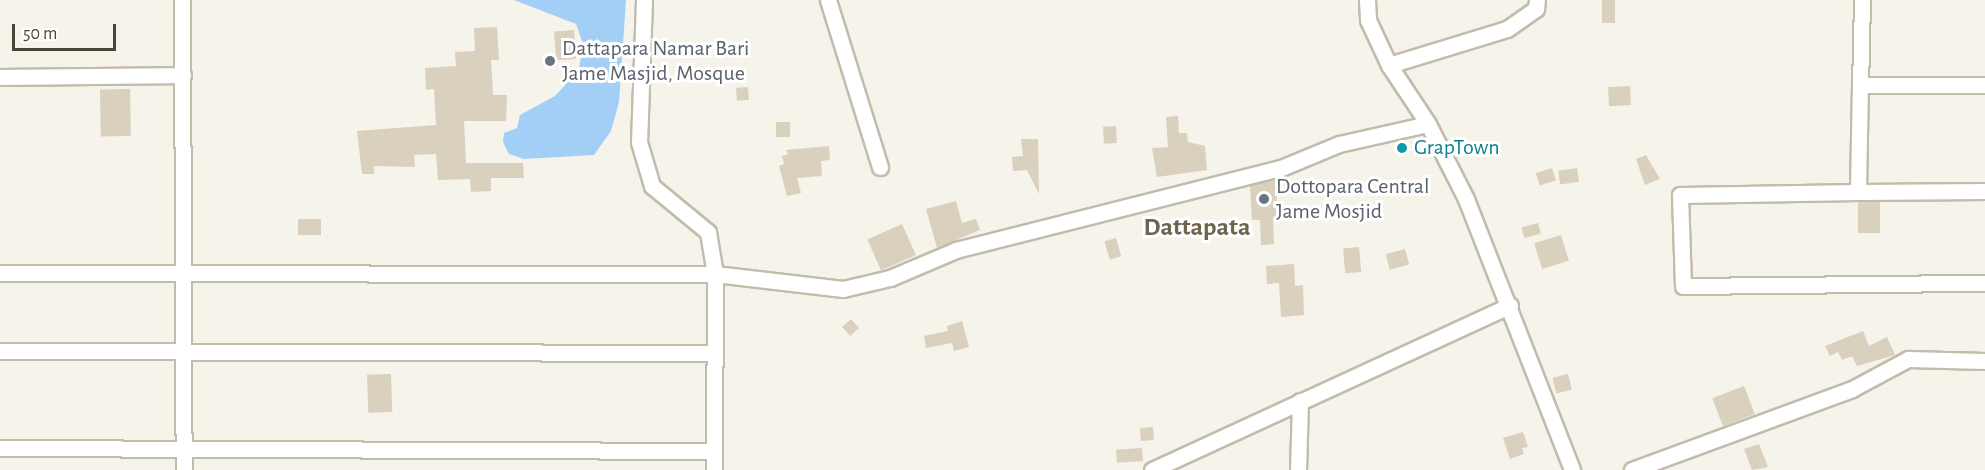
<!DOCTYPE html>
<html>
<head>
<meta charset="utf-8">
<style>
  body { margin:0 }
  #map { position:relative; width:1985px; height:470px; overflow:hidden; background:#f6f3ea; font-family:"Alegreya Sans",sans-serif }
  div>[style] { position:absolute }
  [style*='--x'] { left:calc(var(--x)*1px); top:calc(var(--y)*1px); width:calc(var(--w)*1px); rotate:calc(var(--a)*1deg) }
  .water>* { inset:0; background:#a3cef6 }
  .building>* { inset:0; background:#d9d0be; transform-origin:0 0 }
  .roads { filter:drop-shadow(2px 0 #c2bcab) drop-shadow(-2px 0 #c2bcab) drop-shadow(0 2px #c2bcab) drop-shadow(0 -2px #c2bcab) }
  .minor>* { height:15px; margin:-7.5px; padding:0 7.5px; transform-origin:7.5px; border-radius:7.5px; background:#fff }
  .dots>* { width:16px; height:16px; translate:-50% -50%; box-sizing:border-box; border:3px solid #fff; border-radius:50% }
  span { translate:-50% -50%; white-space:nowrap; text-align:center; line-height:1.15; -webkit-text-stroke:6px #fff; paint-order:stroke }
  .worship-label { font-size:22px; color:#5b616d }
  .left { translate:0 -50%; text-align:left }
  .culture-label { font-size:22px; color:#0d838f }
  .quarter-label { font-size:26px; color:#6e634d; font-weight:700 }
  .scale { position:absolute; left:12px; top:24px; width:104px; height:27px; box-sizing:border-box; border:3px solid #4b4437; border-top:0; padding-left:8px; font-size:18px; line-height:21px; white-space:nowrap; color:#4b4437; -webkit-text-stroke:4px #fff; paint-order:stroke }
</style>
</head>
<body>
<div id="map">
  <div class="water">
    <div style="clip-path:polygon(514px 0,626px 0,619px 102px,611px 131px,594px 155px,524px 159px,509px 154px,503px 142px,504px 133px,517px 128px,520px 115px,555px 96px,567px 83px,579px 69px,583px 44px,576px 24px)"></div>
  </div>
  <div class="building">
    <div style="left:1602px;top:0;width:13px;height:23px"></div>
    <div style="clip-path:polygon(497px 27px,499px 60px,491px 60px,493px 95px,507px 95px,506px 121px,464px 121px,466px 163px,523px 163px,524px 178px,491px 178px,491px 191px,471px 192px,470px 179px,438px 180px,436px 154px,414px 155px,415px 167px,374px 166px,374px 174px,362px 174px,357px 131px,436px 125px,434px 89px,426px 90px,425px 68px,456px 66px,455px 52px,475px 51px,474px 28px)"></div>
    <div style="left:574px;top:30px;width:29px;height:20px;rotate:86deg"></div>
    <div style="left:1630px;top:86px;width:19px;height:22px;rotate:87deg"></div>
    <div style="left:748px;top:87px;width:13px;height:12px;rotate:86deg"></div>
    <div style="left:130px;top:89px;width:47px;height:30px;rotate:89deg"></div>
    <div style="clip-path:polygon(1178px 116px,1179px 133px,1187px 133px,1188px 142px,1205px 146px,1207px 170px,1157px 177px,1152px 148px,1168px 147px,1166px 117px)"></div>
    <div style="left:776px;top:122px;width:14px;height:15px"></div>
    <div style="left:1116px;top:126px;width:17px;height:13px;rotate:87deg"></div>
    <div style="clip-path:polygon(1021px 139px,1038px 139px,1039px 194px,1027px 170px,1013px 171px,1012px 157px,1023px 156px)"></div>
    <div style="clip-path:polygon(829px 146px,830px 160px,821px 161px,822px 176px,797px 178px,801px 193px,787px 196px,779px 166px,784px 164px,782px 156px,788px 154px,786px 150px)"></div>
    <div style="clip-path:polygon(1646px 155px,1660px 179px,1645px 185px,1636px 159px)"></div>
    <div style="left:1552px;top:168px;width:13px;height:17px;rotate:72deg"></div>
    <div style="left:1577px;top:168px;width:14px;height:19px;rotate:82deg"></div>
    <div style="clip-path:polygon(1276px 179px,1278px 218px,1273px 219px,1274px 244px,1261px 245px,1260px 220px,1252px 220px,1250px 186px)"></div>
    <div style="clip-path:polygon(956px 201px,962px 223px,976px 219px,980px 230px,937px 248px,926px 209px)"></div>
    <div style="left:1858px;top:202px;width:22px;height:31px"></div>
    <div style="left:321px;top:219px;width:16px;height:23px;rotate:90deg"></div>
    <div style="left:1538px;top:223px;width:11px;height:17px;rotate:75deg"></div>
    <div style="left:902px;top:224px;width:34px;height:38px;rotate:66deg"></div>
    <div style="left:1561px;top:235px;width:27px;height:28px;rotate:73deg"></div>
    <div style="left:1116px;top:238px;width:19px;height:12px;rotate:74deg"></div>
    <div style="left:1359px;top:247px;width:25px;height:16px;rotate:85deg"></div>
    <div style="left:1405px;top:249px;width:16px;height:20px;rotate:75deg"></div>
    <div style="clip-path:polygon(1294px 264px,1295px 286px,1303px 285px,1304px 315px,1281px 317px,1279px 283px,1267px 284px,1266px 266px)"></div>
    <div style="left:851px;top:319px;width:12px;height:12px;rotate:48deg"></div>
    <div style="clip-path:polygon(962px 321px,969px 347px,954px 351px,952px 343px,926px 348px,924px 336px,948px 331px,947px 326px)"></div>
    <div style="clip-path:polygon(1863px 331px,1869px 346px,1887px 337px,1895px 355px,1857px 366px,1852px 356px,1842px 360px,1838px 352px,1830px 356px,1825px 346px)"></div>
    <div style="left:391px;top:374px;width:38px;height:24px;rotate:88deg"></div>
    <div style="left:1568px;top:374px;width:16px;height:16px;rotate:76deg"></div>
    <div style="left:1744px;top:386px;width:30px;height:34px;rotate:69deg"></div>
    <div style="left:1153px;top:427px;width:13px;height:13px;rotate:86deg"></div>
    <div style="clip-path:polygon(1523px 432px,1528px 447px,1522px 448px,1524px 454px,1510px 459px,1503px 438px)"></div>
    <div style="clip-path:polygon(1759px 444px,1768px 467px,1752px 470px,1744px 449px)"></div>
    <div style="left:1142px;top:448px;width:13px;height:26px;rotate:86deg"></div>
  </div>
  <div class="roads">
    <div class="minor">
      <div style="--x:182;--y:0;--w:470;--a:89.8"></div>
      <div style="--x:644;--y:0;--w:142;--a:92"></div>
      <div style="--x:639;--y:142;--w:46;--a:73.5"></div>
      <div style="--x:652;--y:186;--w:72;--a:39.4"></div>
      <div style="--x:708;--y:232;--w:43;--a:80.5"></div>
      <div style="--x:715;--y:274;--w:196;--a:90.3"></div>
      <div style="--x:828;--y:0;--w:175;--a:72.7"></div>
      <div style="--x:1367;--y:0;--w:20;--a:87"></div>
      <div style="--x:1368;--y:20;--w:50;--a:65"></div>
      <div style="--x:1389;--y:65;--w:71;--a:56.5"></div>
      <div style="--x:1428;--y:124;--w:84;--a:63.1"></div>
      <div style="--x:1466;--y:199;--w:291;--a:68.6"></div>
      <div style="--x:1862;--y:0;--w:85;--a:91.3"></div>
      <div style="--x:1860;--y:85;--w:125;--a:0"></div>
      <div style="--x:1389;--y:65;--w:123;--a:-17"></div>
      <div style="--x:1507;--y:29;--w:35;--a:-35"></div>
      <div style="--x:1536;--y:9;--w:9;--a:-84"></div>
      <div style="--x:0;--y:77;--w:183;--a:-0.6"></div>
      <div style="--x:1860;--y:85;--w:107;--a:91.1"></div>
      <div style="--x:1858;--y:192;--w:127;--a:-0.5"></div>
      <div style="--x:1858;--y:192;--w:178;--a:179"></div>
      <div style="--x:1680;--y:195;--w:91;--a:88.1"></div>
      <div style="--x:1683;--y:286;--w:302;--a:-0.6"></div>
      <div style="--x:0;--y:273;--w:715;--a:0.08"></div>
      <div style="--x:715;--y:274;--w:129;--a:6.7"></div>
      <div style="--x:843;--y:289;--w:48;--a:-13.2"></div>
      <div style="--x:890;--y:278;--w:72;--a:-23"></div>
      <div style="--x:956;--y:250;--w:335;--a:-14.2"></div>
      <div style="--x:1281;--y:168;--w:63;--a:-22.5"></div>
      <div style="--x:1339;--y:144;--w:91;--a:-12.7"></div>
      <div style="--x:0;--y:351;--w:715;--a:0.16"></div>
      <div style="--x:0;--y:448;--w:714;--a:0.24"></div>
      <div style="--x:1152;--y:470;--w:394;--a:-24.7"></div>
      <div style="--x:1298;--y:470;--w:69;--a:-88.3"></div>
      <div style="--x:1632;--y:470;--w:234;--a:-20.2"></div>
      <div style="--x:1852;--y:389;--w:64;--a:-28.2"></div>
      <div style="--x:1908;--y:359;--w:77;--a:1.5"></div>
    </div>
  </div>
  <div class="dots">
    <div style="left:550px;top:61px;background:#6b7280"></div>
    <div style="left:1402px;top:148px;background:#0f9aa8"></div>
    <div style="left:1264px;top:199px;background:#6b7280"></div>
  </div>
  <div class="worship-label">
    <span class="left" style="left:562px;top:61px">Dattapara Namar Bari<br>Jame Masjid, Mosque</span>
    <span class="left" style="left:1276px;top:199px">Dottopara Central<br>Jame Mosjid</span>
  </div>
  <div class="culture-label">
    <span class="left" style="left:1414px;top:148px">GrapTown</span>
  </div>
  <div class="quarter-label">
    <span style="left:1197px;top:228px">Dattapata</span>
  </div>
  <div class="scale">50 m</div>
</div>
</body>
</html>
